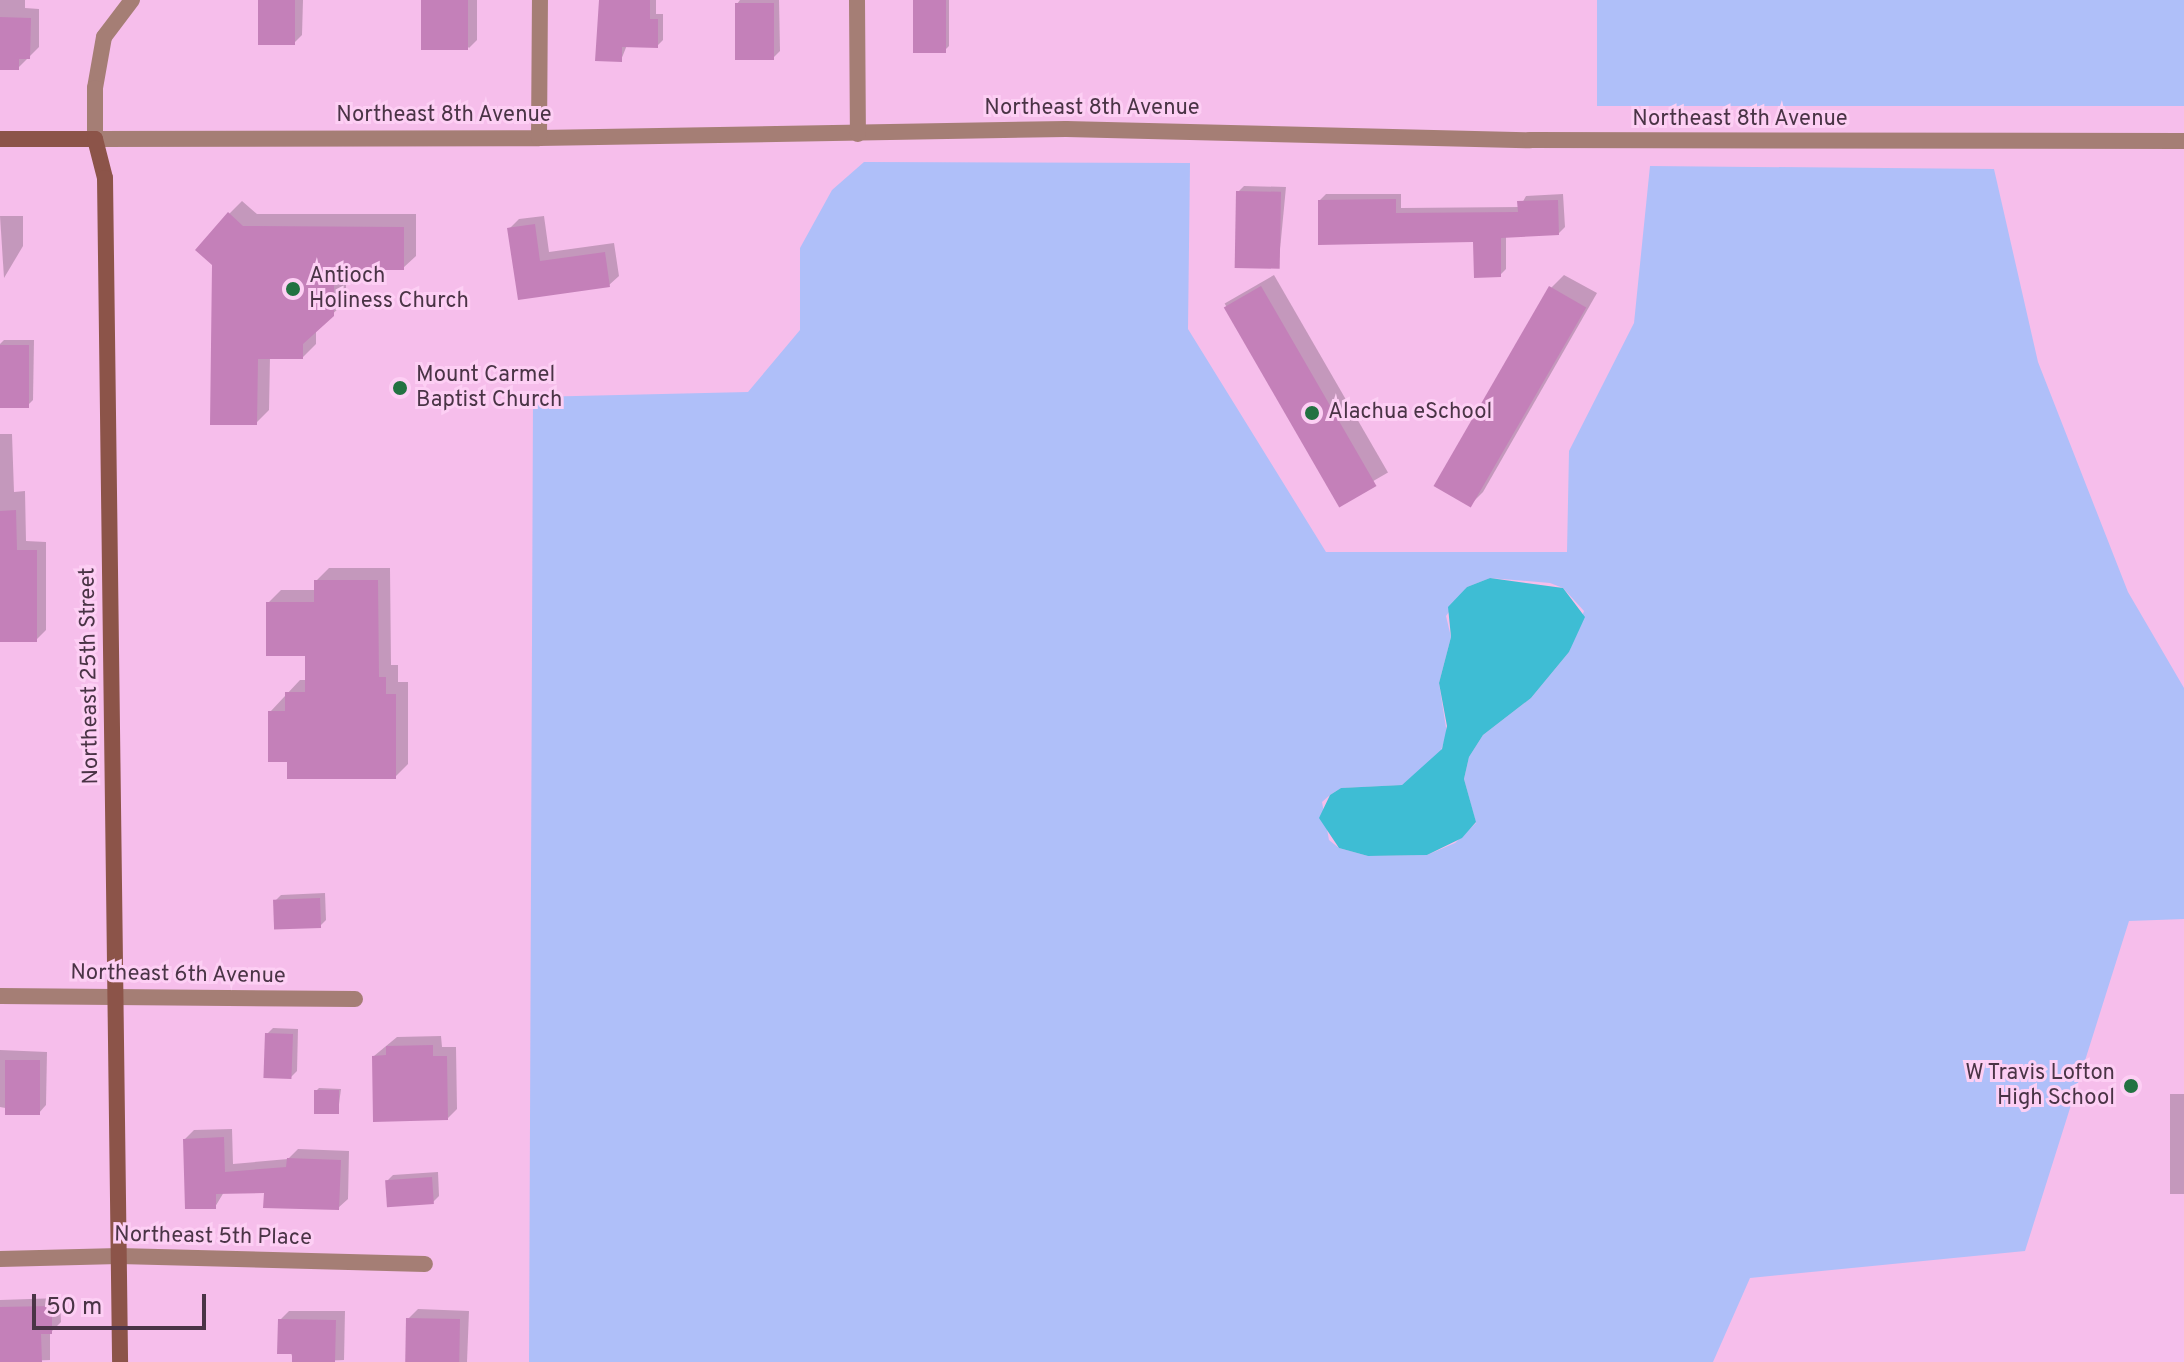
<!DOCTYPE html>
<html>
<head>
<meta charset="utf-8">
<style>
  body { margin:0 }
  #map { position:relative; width:2184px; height:1362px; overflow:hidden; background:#f6beeb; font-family:Overpass,sans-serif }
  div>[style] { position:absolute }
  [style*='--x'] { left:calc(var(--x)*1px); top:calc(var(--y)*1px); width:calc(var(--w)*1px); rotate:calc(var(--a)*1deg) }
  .green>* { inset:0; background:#afbff9; transform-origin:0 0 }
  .water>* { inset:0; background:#3ebdd4 }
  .shadow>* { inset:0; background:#0003; transform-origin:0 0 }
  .building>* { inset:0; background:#c480b9; transform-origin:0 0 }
  .street>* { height:16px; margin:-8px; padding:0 8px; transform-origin:8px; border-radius:8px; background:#a57e75 }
  .secondary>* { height:16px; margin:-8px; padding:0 8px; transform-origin:8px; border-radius:8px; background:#8c5449 }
  .dots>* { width:22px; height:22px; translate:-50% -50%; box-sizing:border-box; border:4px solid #fdcff4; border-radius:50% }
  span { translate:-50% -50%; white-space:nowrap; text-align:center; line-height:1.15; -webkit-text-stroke:6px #fdcff4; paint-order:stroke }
  .street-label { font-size:22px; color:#4a3446 }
  .poi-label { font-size:22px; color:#4a3446 }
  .left { translate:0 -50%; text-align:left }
  .right { translate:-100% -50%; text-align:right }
  .scale { position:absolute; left:32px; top:1294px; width:174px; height:36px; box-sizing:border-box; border:4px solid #4a3446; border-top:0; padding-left:10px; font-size:24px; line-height:28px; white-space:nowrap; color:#4a3446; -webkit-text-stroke:6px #fdcff4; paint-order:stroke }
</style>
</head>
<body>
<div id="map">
  <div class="green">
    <div style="left:1597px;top:0;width:587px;height:106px"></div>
    <div style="clip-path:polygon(evenodd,864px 162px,1190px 163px,1188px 329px,1326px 552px,1567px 552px,1569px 451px,1634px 323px,1650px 166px,1994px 169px,2038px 362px,2128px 592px,2184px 688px,2184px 919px,2129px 921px,2025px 1251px,1750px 1278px,1713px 1362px,529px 1362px,533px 397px,748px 392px,800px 330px,800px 248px,832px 190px,864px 162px,1490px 578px,1550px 583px,1563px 588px,1584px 611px,1569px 652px,1531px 698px,1483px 735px,1469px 757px,1464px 779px,1476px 823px,1455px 843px,1427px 855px,1368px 856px,1339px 848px,1329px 840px,1322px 802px,1330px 795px,1341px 788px,1402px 785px,1440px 753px,1447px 734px,1439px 683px,1451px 637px,1446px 616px,1467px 587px,1490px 578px)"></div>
  </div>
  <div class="water">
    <div style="clip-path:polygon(1490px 578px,1563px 588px,1585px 617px,1569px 652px,1531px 698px,1483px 735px,1469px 757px,1464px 779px,1476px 822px,1462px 838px,1427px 855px,1368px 856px,1339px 848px,1319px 818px,1330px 795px,1341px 788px,1402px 785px,1442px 749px,1447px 726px,1439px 683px,1451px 637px,1448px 607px,1467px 587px)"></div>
  </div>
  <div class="shadow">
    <div style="clip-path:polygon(0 0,25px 0,25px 8px,39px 9px,39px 47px,18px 68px,0 68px)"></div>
    <div style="clip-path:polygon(260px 0,303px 0,302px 35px,292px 45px)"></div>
    <div style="clip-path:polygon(423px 0,477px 0,477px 40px,469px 48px)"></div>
    <div style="clip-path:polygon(601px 0,656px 0,656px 14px,663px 14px,663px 40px,657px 46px,627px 45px,621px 60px)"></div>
    <div style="clip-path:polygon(740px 0,779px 0,780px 51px,774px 57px,737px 4px)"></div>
    <div style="clip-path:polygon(913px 0,949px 0,949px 46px,943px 52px)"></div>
    <div style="clip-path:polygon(1244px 186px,1286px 187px,1279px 260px,1273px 267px,1238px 192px)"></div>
    <div style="clip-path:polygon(1326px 194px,1401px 194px,1401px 208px,1520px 207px,1526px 196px,1563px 194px,1565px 227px,1559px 233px,1506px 235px,1506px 269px,1500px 275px,1475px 240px,1320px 200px)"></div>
    <div style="clip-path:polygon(242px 201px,257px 214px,416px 214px,416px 256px,403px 268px,346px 268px,346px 301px,316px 330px,316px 344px,303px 357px,270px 357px,269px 410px,256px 423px,229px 214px)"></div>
    <div style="clip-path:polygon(0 216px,23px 216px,23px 246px,4px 278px)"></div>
    <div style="clip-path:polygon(544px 216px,549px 252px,614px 243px,619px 276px,609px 285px,519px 298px,509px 229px,519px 219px)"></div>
    <div style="left:1274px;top:275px;width:228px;height:57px;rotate:60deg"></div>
    <div style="clip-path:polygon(1564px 275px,1597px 293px,1483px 492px,1470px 505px,1551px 288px)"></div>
    <div style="clip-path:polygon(4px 340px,34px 340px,33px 400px,27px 406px,0 406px,0 344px)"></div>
    <div style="clip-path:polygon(0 434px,12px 434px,14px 492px,25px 491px,26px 541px,46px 542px,46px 630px,36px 640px,0 592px)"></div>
    <div style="clip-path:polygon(329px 568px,390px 568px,391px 665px,398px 665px,398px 682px,408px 682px,408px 764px,395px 777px,289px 760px,270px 712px,300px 680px,307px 680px,307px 654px,268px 603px,281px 590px,316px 590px,316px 581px)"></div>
    <div style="clip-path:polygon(325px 893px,326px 920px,320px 926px,275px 901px,281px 895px)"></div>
    <div style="clip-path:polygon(273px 1028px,298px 1029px,297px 1071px,291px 1077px,267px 1034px)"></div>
    <div style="clip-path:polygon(441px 1036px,442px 1047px,456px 1047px,457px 1109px,448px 1118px,374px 1056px,397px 1037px)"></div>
    <div style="clip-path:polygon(0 1050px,47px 1052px,46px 1105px,38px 1114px,0 1107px)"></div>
    <div style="clip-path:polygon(319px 1088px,341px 1089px,338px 1112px,316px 1091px)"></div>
    <div style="left:2184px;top:1094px;width:100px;height:14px;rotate:90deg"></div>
    <div style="clip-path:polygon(232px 1129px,233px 1164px,288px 1159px,298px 1149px,349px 1151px,348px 1199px,338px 1208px,266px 1191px,224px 1192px,215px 1207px,185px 1139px,194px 1130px)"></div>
    <div style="clip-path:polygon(438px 1172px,439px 1196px,433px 1202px,387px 1181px,393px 1175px)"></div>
    <div style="clip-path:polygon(60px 1298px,61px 1322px,50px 1333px,50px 1360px,0 1362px,0 1300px)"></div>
    <div style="clip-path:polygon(418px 1309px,469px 1311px,467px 1362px,407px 1362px,408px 1319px)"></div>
    <div style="clip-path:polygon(289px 1311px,345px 1311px,344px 1360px,294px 1362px,280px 1320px)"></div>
  </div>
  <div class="building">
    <div style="left:258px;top:0;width:37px;height:45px"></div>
    <div style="left:421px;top:0;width:47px;height:50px"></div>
    <div style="clip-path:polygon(599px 0,650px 0,650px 19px,658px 19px,658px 48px,622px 47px,622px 62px,595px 61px)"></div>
    <div style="left:913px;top:0;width:33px;height:53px"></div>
    <div style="left:735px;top:3px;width:39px;height:57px"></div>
    <div style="clip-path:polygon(0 17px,31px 18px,30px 59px,19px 59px,19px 70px,0 70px)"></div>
    <div style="left:1236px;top:191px;width:45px;height:77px;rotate:1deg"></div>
    <div style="clip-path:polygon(1396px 199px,1396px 213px,1518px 212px,1517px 201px,1558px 200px,1559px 235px,1501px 238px,1501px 277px,1474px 278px,1473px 242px,1318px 245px,1318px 200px)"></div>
    <div style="clip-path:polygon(228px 212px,243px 226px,404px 227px,404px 270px,334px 270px,334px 316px,303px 344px,303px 359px,258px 359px,257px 425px,210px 425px,212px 265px,195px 250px)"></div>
    <div style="clip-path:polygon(535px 224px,540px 261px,605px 252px,610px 287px,518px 300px,507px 228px)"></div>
    <div style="left:1261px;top:286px;width:231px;height:43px;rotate:60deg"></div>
    <div style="left:1549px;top:286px;width:43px;height:231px;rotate:30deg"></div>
    <div style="left:0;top:345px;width:29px;height:63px"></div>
    <div style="clip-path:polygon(16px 510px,17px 550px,37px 550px,37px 642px,0 642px,0 511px)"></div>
    <div style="clip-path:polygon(314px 580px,378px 580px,379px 677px,386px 677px,386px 694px,396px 694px,396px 779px,287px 779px,287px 762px,268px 762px,268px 711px,285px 711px,285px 692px,305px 692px,305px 656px,266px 656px,266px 602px,314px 602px)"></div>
    <div style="left:320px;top:898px;width:30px;height:47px;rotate:88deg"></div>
    <div style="left:265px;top:1033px;width:28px;height:45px;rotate:2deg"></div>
    <div style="clip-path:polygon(433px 1045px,433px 1056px,447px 1056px,448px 1120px,373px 1122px,372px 1056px,386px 1055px,386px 1046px)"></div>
    <div style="left:5px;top:1060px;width:35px;height:55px"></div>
    <div style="left:314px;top:1090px;width:25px;height:24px"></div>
    <div style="clip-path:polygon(224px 1137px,225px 1172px,286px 1167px,287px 1158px,341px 1160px,339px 1210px,263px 1208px,264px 1193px,216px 1194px,216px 1209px,185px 1209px,183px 1139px)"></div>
    <div style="left:432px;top:1177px;width:27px;height:47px;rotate:86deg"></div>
    <div style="clip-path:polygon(52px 1306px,52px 1334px,41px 1334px,42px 1362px,0 1362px,0 1307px)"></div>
    <div style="left:406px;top:1318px;width:54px;height:44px;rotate:1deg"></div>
    <div style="clip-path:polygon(278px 1319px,336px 1320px,335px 1362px,292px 1362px,292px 1354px,277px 1354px)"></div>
  </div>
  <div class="street">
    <div style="--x:132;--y:0;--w:46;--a:127.1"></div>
    <div style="--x:104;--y:37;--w:52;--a:100"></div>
    <div style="--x:95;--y:88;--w:51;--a:90"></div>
    <div style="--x:95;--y:139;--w:444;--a:-0.1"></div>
    <div style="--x:539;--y:138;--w:527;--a:-0.98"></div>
    <div style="--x:1066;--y:129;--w:464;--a:1.4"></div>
    <div style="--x:1530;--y:140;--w:654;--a:0.09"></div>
    <div style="--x:857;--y:0;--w:134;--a:89.6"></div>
    <div style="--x:539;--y:138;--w:138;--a:-89.6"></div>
    <div style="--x:0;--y:996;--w:355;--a:0.5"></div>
    <div style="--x:0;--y:1259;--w:119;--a:-1.4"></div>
    <div style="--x:119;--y:1256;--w:306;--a:1.5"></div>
  </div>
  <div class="secondary">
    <div style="--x:0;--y:139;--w:95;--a:0"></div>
    <div style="--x:95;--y:139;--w:40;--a:75.6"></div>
    <div style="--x:105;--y:178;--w:1184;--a:89.27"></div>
  </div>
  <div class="dots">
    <div style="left:293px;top:289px;background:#237242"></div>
    <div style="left:400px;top:388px;background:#237242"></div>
    <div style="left:1312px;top:413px;background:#237242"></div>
    <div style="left:2131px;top:1086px;background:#237242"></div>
  </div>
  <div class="street-label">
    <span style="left:1092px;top:109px">Northeast 8th Avenue</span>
    <span style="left:444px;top:116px">Northeast 8th Avenue</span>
    <span style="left:1740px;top:120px">Northeast 8th Avenue</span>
    <span style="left:90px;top:676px;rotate:-91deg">Northeast 25th Street</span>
    <span style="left:178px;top:975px;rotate:1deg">Northeast 6th Avenue</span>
    <span style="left:213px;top:1237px;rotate:1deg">Northeast 5th Place</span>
  </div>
  <div class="poi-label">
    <span class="left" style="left:309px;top:289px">Antioch<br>Holiness Church</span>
    <span class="left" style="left:416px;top:388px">Mount Carmel<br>Baptist Church</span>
    <span class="left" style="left:1328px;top:413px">Alachua eSchool</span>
    <span class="right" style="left:2115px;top:1086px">W Travis Lofton<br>High School</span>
  </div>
  <div class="scale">50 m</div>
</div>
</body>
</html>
